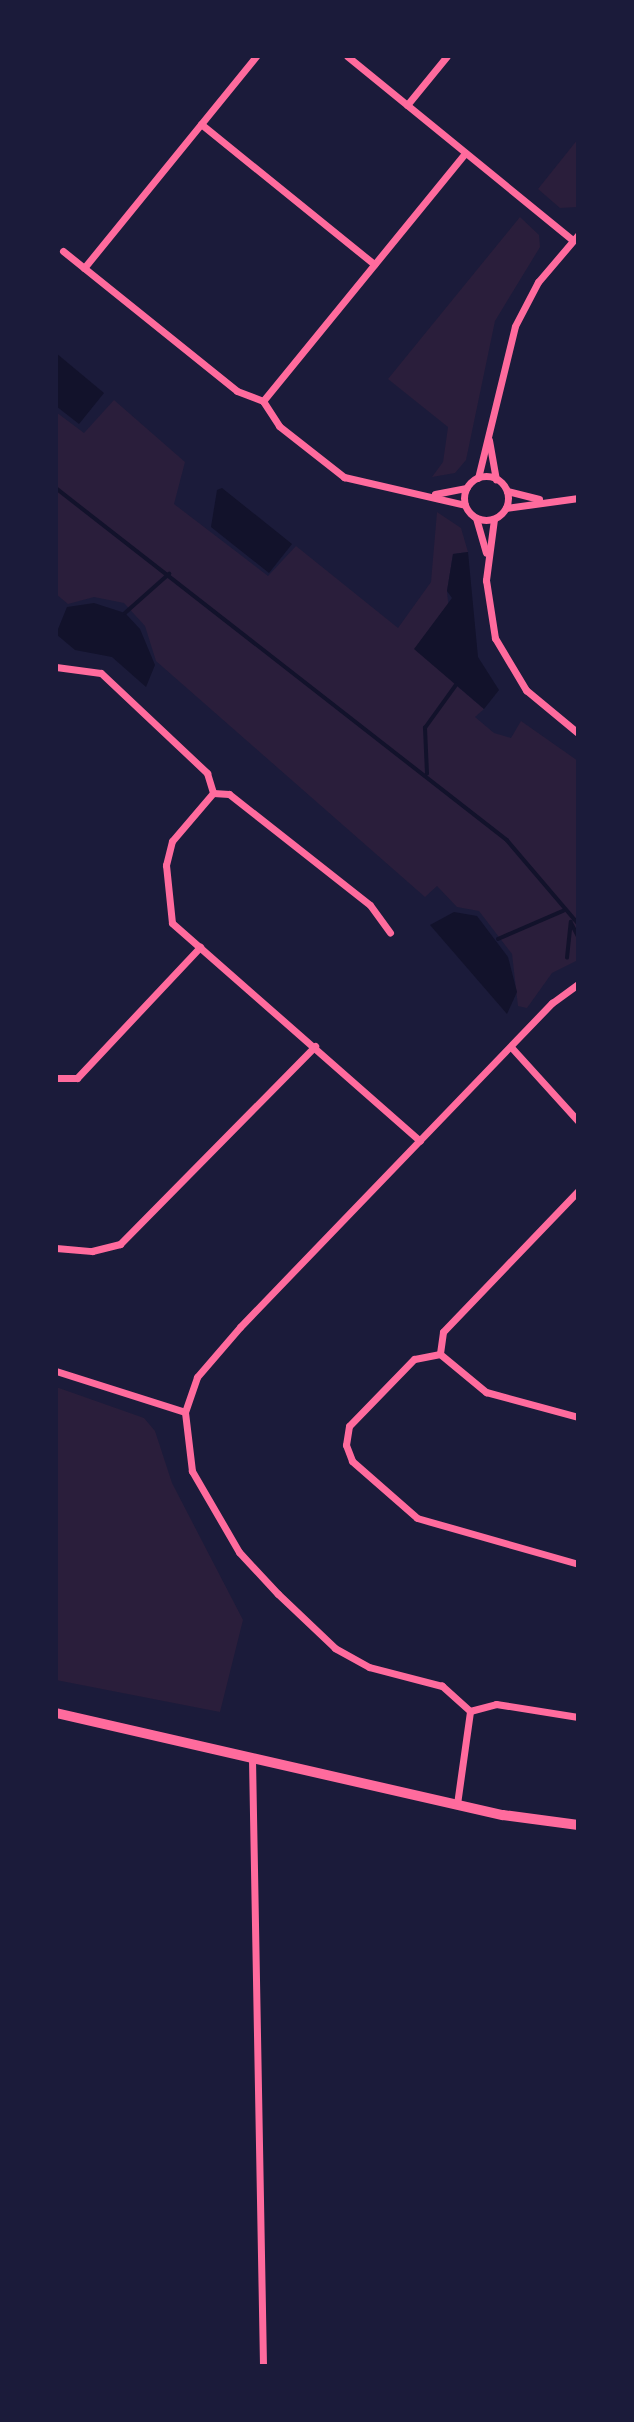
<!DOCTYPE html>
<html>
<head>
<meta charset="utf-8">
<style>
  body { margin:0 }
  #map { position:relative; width:634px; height:2422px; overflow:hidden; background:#1b1b3a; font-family:Arial,sans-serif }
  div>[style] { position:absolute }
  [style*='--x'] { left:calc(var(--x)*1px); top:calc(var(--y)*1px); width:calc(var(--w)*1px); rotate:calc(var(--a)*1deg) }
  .green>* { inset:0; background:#2a1e3b }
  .water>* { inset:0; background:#12122b }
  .stream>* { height:3.5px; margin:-1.75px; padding:0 1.75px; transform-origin:1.75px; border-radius:1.75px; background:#12122b }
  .minor>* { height:7px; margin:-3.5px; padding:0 3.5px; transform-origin:3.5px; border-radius:3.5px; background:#ff6b9d }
  .minor>.ring { margin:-3.5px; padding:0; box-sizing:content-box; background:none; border:7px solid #ff6b9d; border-radius:50% }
  .secondary>* { height:10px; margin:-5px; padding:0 5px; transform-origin:5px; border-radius:5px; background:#ff6b9d }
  span { translate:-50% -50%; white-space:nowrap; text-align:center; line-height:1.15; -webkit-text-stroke:5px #1b1b3a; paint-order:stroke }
  .frame { position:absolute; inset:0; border:58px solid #1b1b3a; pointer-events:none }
</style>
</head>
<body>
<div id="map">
  <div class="green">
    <div style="clip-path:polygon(578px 139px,578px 207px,560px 208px,538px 189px)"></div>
    <div style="clip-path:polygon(520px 217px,539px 235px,540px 247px,495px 321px,466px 460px,455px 473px,432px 477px,443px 462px,448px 427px,388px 379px)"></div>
    <div style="clip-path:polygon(114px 400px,185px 462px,174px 504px,268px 576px,296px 546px,398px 628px,431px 582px,437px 512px,461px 528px,468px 552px,453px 554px,447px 591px,456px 685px,484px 709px,475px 717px,494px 733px,511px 738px,521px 721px,578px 761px,578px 960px,552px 973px,527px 1008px,518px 1006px,512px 954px,479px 911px,457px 907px,437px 886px,425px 897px,156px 661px,145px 626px,124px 603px,94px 597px,68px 604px,56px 594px,56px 412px,84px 433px)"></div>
    <div style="clip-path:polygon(56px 1387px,144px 1418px,155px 1431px,172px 1483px,243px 1620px,220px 1712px,56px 1680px)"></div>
  </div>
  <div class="water">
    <div style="clip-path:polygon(56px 353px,104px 393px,79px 424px,56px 406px)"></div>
    <div style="clip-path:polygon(222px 488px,292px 544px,269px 573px,211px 527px,217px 490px)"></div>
    <div style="clip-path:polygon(468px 552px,478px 657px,499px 690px,484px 709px,414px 649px,452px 598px,447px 591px,453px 554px)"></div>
    <div style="clip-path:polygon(94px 603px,125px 613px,140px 629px,155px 665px,146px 687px,112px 657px,75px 650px,56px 634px,67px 607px)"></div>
    <div style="clip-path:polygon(454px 912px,477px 916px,508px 957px,517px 992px,507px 1014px,430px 925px)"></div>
  </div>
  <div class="stream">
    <div style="--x:56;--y:488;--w:572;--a:37.97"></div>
    <div style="--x:507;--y:840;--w:109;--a:49.5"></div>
    <div style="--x:125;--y:613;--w:59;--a:-41.6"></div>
    <div style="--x:427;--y:774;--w:46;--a:-92.5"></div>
    <div style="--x:425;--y:728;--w:53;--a:-54.2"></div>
    <div style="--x:572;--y:924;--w:13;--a:63"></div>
    <div style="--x:498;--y:939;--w:71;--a:-23.3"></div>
    <div style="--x:567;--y:958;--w:36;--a:-84"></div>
  </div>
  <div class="minor">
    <div style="--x:347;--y:56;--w:291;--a:39.2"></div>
    <div style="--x:407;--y:105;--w:63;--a:-50.8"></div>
    <div style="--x:201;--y:124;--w:223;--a:39"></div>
    <div style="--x:63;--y:251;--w:223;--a:38.8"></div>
    <div style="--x:237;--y:391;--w:28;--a:21"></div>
    <div style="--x:263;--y:401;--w:30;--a:57"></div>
    <div style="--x:279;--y:426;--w:83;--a:38.1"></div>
    <div style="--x:344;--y:477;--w:124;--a:13"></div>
    <div style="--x:84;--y:268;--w:273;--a:-50.9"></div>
    <div style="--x:263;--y:401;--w:320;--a:-50.8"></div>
    <div style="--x:489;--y:440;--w:40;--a:80"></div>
    <div class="ring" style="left:464px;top:476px;width:37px;height:37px"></div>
    <div style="--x:478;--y:478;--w:156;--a:-76.3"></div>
    <div style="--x:515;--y:326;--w:50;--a:-62.4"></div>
    <div style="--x:538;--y:282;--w:62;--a:-49.6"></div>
    <div style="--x:507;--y:491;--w:33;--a:14"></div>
    <div style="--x:435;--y:494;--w:32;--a:-11"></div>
    <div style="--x:506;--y:508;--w:73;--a:-7.9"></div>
    <div style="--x:476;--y:518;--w:36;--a:74"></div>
    <div style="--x:494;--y:519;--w:62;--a:97.5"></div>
    <div style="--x:486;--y:580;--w:59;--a:81.2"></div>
    <div style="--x:495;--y:638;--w:61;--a:59.2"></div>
    <div style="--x:526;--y:690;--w:67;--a:39.6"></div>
    <div style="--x:56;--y:667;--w:45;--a:7.6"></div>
    <div style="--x:101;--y:673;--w:146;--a:43.3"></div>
    <div style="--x:207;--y:773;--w:21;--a:73"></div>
    <div style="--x:213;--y:793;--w:63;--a:130.5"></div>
    <div style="--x:172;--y:841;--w:25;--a:104"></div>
    <div style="--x:166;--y:865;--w:58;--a:84.1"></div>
    <div style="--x:172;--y:923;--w:330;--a:41.3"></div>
    <div style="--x:213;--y:793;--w:16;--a:4"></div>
    <div style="--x:229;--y:794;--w:179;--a:38.2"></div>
    <div style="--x:370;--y:905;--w:34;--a:54"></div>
    <div style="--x:511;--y:1047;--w:100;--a:47.8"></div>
    <div style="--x:56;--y:1078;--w:21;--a:0"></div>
    <div style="--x:77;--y:1078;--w:180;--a:-46.8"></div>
    <div style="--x:578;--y:1191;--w:195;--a:133.8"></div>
    <div style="--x:443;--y:1332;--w:22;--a:98"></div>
    <div style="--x:440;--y:1354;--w:26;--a:169"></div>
    <div style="--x:414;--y:1359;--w:93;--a:134.1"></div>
    <div style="--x:349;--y:1426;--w:19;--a:99"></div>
    <div style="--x:346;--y:1445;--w:17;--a:69"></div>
    <div style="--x:352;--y:1461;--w:86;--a:41.2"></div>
    <div style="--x:417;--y:1518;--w:167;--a:15.9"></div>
    <div style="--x:56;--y:1248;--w:36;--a:5"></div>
    <div style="--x:92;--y:1251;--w:29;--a:-14"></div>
    <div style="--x:120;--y:1244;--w:278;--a:-45.4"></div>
    <div style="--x:440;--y:1354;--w:60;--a:39.6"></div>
    <div style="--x:486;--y:1392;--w:95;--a:15.2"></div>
    <div style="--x:56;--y:1371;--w:135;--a:17.6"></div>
    <div style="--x:470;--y:1711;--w:27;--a:-15"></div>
    <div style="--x:496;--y:1704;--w:83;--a:9"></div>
    <div style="--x:252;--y:1759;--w:607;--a:88.96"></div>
    <div style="--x:457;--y:1804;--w:94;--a:-82"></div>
    <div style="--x:470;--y:1711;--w:38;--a:-138"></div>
    <div style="--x:442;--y:1686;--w:75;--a:-165.4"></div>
    <div style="--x:369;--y:1667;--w:39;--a:-151"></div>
    <div style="--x:335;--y:1648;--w:79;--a:-136.5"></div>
    <div style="--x:278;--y:1594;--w:57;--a:-132.9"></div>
    <div style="--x:239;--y:1552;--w:94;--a:-120.1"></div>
    <div style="--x:192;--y:1471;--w:59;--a:-96.8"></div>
    <div style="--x:185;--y:1412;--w:37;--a:-71"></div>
    <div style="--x:197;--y:1377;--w:66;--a:-49.3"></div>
    <div style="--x:240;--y:1327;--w:450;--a:-46.1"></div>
    <div style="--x:552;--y:1003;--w:32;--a:-36"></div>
  </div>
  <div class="secondary">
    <div style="--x:56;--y:1713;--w:458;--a:12.9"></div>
    <div style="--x:503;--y:1815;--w:76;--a:7.6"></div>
  </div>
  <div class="frame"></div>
</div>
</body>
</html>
